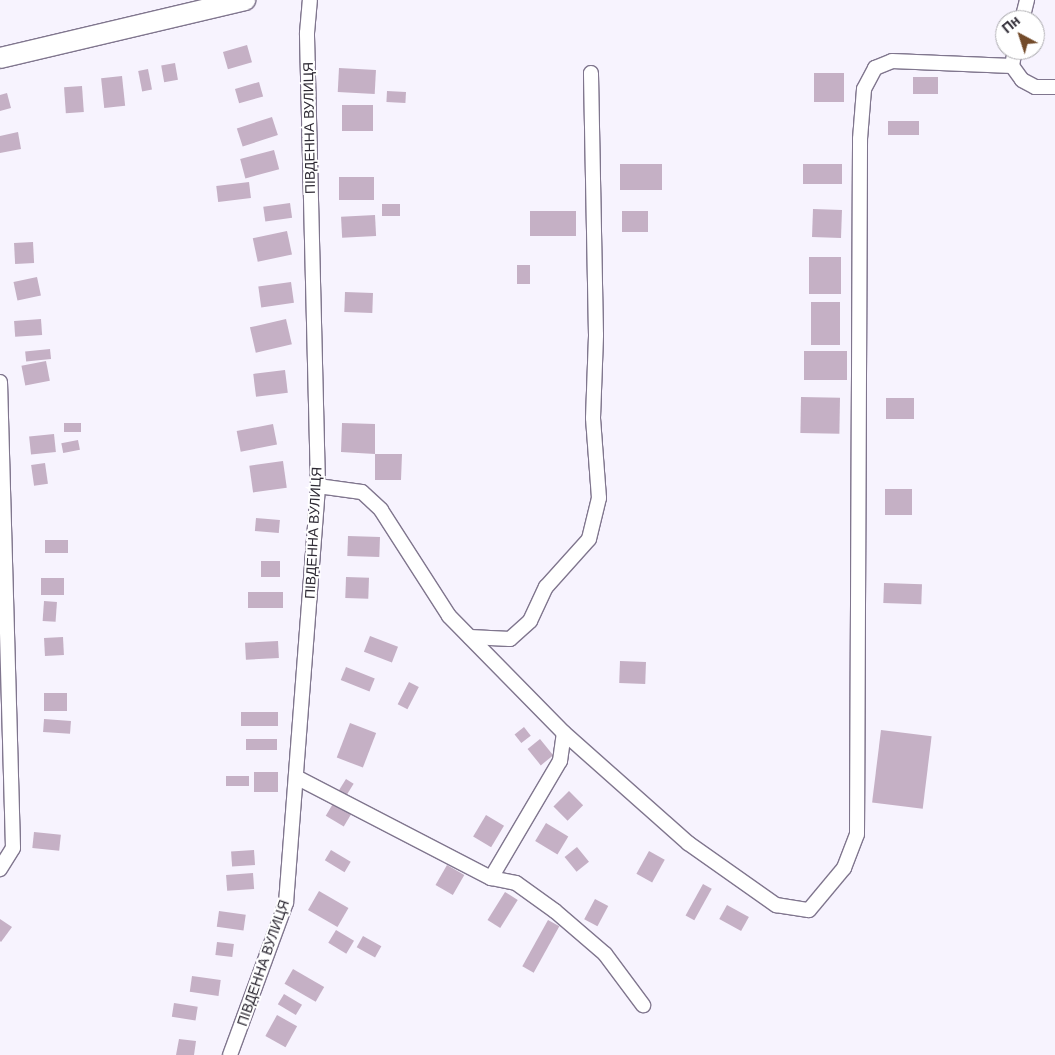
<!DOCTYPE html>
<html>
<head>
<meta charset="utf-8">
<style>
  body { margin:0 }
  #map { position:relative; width:1055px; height:1055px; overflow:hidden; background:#f7f3fe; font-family:Arial,sans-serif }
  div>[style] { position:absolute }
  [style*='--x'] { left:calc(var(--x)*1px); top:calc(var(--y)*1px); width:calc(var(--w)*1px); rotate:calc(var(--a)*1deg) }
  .building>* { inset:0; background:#c5b0c5; transform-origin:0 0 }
  .roads { filter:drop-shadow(1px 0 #80768e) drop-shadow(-1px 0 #80768e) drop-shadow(0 1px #80768e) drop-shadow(0 -1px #80768e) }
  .street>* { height:14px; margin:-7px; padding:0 7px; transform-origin:7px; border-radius:7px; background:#fff }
  .secondary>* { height:20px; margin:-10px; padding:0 10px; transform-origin:10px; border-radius:10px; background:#fff }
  span { translate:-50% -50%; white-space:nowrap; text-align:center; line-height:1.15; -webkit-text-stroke:4px #fff; paint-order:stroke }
  .street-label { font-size:14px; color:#2e2a34 }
  .north { position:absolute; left:995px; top:10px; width:50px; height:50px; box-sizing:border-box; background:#fff; border:1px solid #abaaae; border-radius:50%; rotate:320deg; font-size:14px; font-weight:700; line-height:20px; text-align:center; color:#2e2a34 }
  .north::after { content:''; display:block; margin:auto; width:18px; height:22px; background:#734b2a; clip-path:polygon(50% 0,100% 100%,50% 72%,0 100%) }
</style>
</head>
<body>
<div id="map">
  <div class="building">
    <div style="left:247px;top:45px;width:18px;height:25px;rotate:74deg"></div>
    <div style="left:175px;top:63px;width:17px;height:14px;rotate:80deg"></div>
    <div style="left:339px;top:68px;width:37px;height:24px;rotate:3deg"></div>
    <div style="left:148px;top:69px;width:21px;height:10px;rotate:79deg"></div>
    <div style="left:814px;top:73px;width:30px;height:29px"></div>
    <div style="left:122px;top:76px;width:30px;height:21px;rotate:84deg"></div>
    <div style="left:913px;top:77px;width:25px;height:17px"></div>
    <div style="left:259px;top:82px;width:15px;height:25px;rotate:74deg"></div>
    <div style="left:82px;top:86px;width:26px;height:18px;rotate:86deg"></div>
    <div style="left:387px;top:91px;width:19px;height:11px;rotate:3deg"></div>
    <div style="clip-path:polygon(7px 93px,11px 108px,0 111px,0 95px)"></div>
    <div style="left:342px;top:105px;width:31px;height:26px"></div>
    <div style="left:272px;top:117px;width:19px;height:37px;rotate:72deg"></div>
    <div style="left:888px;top:121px;width:31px;height:14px"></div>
    <div style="clip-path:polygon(18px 132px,21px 149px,0 153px,0 136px)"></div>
    <div style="left:274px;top:150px;width:20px;height:35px;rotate:75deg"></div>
    <div style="left:620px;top:164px;width:42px;height:26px"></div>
    <div style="left:803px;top:164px;width:39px;height:20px"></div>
    <div style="left:374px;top:177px;width:23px;height:35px;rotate:90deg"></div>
    <div style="left:249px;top:182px;width:16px;height:33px;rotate:83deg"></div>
    <div style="left:290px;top:203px;width:15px;height:27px;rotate:82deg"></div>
    <div style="left:382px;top:204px;width:18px;height:12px"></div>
    <div style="left:813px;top:209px;width:29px;height:28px;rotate:2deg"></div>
    <div style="left:530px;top:211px;width:46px;height:25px"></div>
    <div style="left:622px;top:211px;width:26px;height:21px"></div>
    <div style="left:375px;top:215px;width:21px;height:34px;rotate:87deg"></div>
    <div style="left:287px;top:231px;width:24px;height:35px;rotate:78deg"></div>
    <div style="left:33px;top:242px;width:21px;height:19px;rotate:87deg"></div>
    <div style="left:809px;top:257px;width:32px;height:37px"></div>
    <div style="left:517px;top:265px;width:13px;height:19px"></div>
    <div style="left:37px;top:277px;width:19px;height:24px;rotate:78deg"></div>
    <div style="left:291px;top:282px;width:21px;height:33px;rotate:82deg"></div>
    <div style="left:345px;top:292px;width:28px;height:20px;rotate:2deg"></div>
    <div style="left:811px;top:302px;width:29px;height:43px"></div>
    <div style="left:41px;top:319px;width:16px;height:27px;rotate:86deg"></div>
    <div style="left:286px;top:319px;width:26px;height:37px;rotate:77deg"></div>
    <div style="left:50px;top:349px;width:10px;height:25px;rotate:84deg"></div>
    <div style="left:804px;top:351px;width:43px;height:29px"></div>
    <div style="left:46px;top:361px;width:20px;height:25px;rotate:79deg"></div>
    <div style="left:285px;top:370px;width:23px;height:32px;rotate:83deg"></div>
    <div style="left:801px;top:397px;width:39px;height:36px;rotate:1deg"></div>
    <div style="left:886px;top:398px;width:28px;height:21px"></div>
    <div style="left:81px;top:423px;width:9px;height:17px;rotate:90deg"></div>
    <div style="clip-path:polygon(342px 423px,375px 424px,375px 454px,402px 454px,401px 480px,375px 480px,375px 454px,341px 452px)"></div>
    <div style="left:273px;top:424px;width:21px;height:37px;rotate:79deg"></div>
    <div style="left:54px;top:434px;width:18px;height:25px;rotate:84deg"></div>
    <div style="left:78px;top:440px;width:10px;height:17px;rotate:79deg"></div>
    <div style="left:283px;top:461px;width:27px;height:34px;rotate:82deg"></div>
    <div style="left:45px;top:463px;width:21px;height:14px;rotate:82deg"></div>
    <div style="left:885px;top:489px;width:27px;height:26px"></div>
    <div style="left:256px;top:518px;width:24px;height:13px;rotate:5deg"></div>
    <div style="left:348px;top:536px;width:32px;height:20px;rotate:2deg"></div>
    <div style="left:68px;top:540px;width:13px;height:23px;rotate:90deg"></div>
    <div style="left:261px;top:561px;width:19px;height:16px"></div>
    <div style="left:346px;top:577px;width:23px;height:21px;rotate:2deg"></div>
    <div style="left:41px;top:578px;width:23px;height:17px"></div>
    <div style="left:884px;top:583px;width:38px;height:20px;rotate:2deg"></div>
    <div style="left:283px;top:592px;width:16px;height:35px;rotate:90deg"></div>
    <div style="left:44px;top:601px;width:13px;height:20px;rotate:4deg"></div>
    <div style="left:370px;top:636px;width:30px;height:17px;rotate:21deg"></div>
    <div style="left:63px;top:637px;width:18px;height:19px;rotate:87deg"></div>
    <div style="left:278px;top:641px;width:17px;height:33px;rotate:87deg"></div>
    <div style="left:620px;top:661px;width:26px;height:22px;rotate:2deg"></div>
    <div style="left:346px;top:667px;width:31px;height:14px;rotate:22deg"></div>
    <div style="left:409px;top:682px;width:11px;height:25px;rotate:27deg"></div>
    <div style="left:44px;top:693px;width:23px;height:18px"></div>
    <div style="left:278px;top:712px;width:14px;height:37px;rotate:90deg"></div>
    <div style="left:44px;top:719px;width:27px;height:13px;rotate:4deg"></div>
    <div style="left:350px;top:723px;width:28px;height:37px;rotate:21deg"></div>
    <div style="left:524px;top:727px;width:11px;height:12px;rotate:52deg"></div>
    <div style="left:881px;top:730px;width:51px;height:73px;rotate:7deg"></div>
    <div style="left:246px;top:739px;width:31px;height:11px"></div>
    <div style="left:540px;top:739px;width:21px;height:16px;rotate:51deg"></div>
    <div style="left:254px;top:772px;width:24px;height:20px"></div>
    <div style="left:249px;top:776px;width:10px;height:23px;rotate:90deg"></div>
    <div style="left:346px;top:779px;width:9px;height:15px;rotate:32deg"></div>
    <div style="left:569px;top:791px;width:20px;height:22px;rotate:45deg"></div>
    <div style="left:334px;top:802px;width:21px;height:16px;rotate:31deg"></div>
    <div style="left:486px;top:815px;width:21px;height:25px;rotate:31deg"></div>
    <div style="left:546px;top:823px;width:26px;height:21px;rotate:31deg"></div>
    <div style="left:34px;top:832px;width:27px;height:16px;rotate:6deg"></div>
    <div style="left:577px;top:847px;width:19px;height:16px;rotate:51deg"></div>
    <div style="left:254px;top:850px;width:15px;height:23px;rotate:86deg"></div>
    <div style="left:331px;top:850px;width:23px;height:12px;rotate:31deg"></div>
    <div style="left:649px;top:851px;width:18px;height:26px;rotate:29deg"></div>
    <div style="left:447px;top:865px;width:20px;height:23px;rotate:30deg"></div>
    <div style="left:253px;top:873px;width:16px;height:27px;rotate:86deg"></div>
    <div style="left:703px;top:884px;width:10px;height:36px;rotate:29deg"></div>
    <div style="left:319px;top:891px;width:34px;height:22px;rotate:30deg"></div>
    <div style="left:505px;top:892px;width:15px;height:33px;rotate:32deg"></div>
    <div style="left:595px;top:899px;width:15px;height:23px;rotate:28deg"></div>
    <div style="left:727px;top:905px;width:25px;height:16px;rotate:29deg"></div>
    <div style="left:219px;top:911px;width:27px;height:16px;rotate:8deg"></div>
    <div style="clip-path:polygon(0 919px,12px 927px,1px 942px,0 941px)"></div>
    <div style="left:548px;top:920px;width:13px;height:53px;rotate:29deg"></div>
    <div style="left:336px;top:930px;width:21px;height:15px;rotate:31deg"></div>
    <div style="left:363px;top:936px;width:21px;height:13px;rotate:29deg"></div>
    <div style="left:217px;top:942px;width:17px;height:13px;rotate:7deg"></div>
    <div style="left:293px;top:969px;width:36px;height:17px;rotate:30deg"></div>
    <div style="left:192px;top:976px;width:29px;height:16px;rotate:8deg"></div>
    <div style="left:284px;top:994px;width:21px;height:12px;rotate:31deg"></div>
    <div style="left:174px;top:1003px;width:24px;height:14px;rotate:9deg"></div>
    <div style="left:277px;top:1015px;width:23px;height:24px;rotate:29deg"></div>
    <div style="clip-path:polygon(179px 1039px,196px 1041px,194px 1055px,176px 1055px)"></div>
  </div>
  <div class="roads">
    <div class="street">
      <div style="--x:1022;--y:20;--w:21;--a:-76"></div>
      <div style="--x:1015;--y:50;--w:16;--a:101"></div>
      <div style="--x:1012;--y:66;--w:17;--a:54"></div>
      <div style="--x:1022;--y:80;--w:15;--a:28"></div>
      <div style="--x:1035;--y:87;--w:20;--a:0"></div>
      <div style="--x:0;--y:382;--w:466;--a:88.4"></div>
      <div style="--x:13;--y:848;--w:25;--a:122"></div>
      <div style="--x:318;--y:486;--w:44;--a:7.8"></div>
      <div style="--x:362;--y:492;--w:26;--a:43"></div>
      <div style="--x:381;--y:510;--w:126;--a:57.3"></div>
      <div style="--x:449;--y:616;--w:164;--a:45.5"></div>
      <div style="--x:564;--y:733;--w:166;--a:41.6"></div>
      <div style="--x:688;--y:843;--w:108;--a:35.2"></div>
      <div style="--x:776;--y:905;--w:33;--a:9"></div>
      <div style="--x:809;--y:910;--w:55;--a:-50.2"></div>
      <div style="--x:844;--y:868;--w:36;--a:-69"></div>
      <div style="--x:857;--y:834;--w:695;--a:-89.75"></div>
      <div style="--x:860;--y:139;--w:50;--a:-85.4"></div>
      <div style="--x:864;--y:89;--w:24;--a:-62"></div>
      <div style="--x:875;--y:68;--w:18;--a:-22"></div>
      <div style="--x:892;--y:61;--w:120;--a:2.4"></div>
      <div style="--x:470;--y:637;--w:40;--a:2.9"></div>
      <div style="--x:510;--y:639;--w:27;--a:-42"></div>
      <div style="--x:530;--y:621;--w:38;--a:-65"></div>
      <div style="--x:546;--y:587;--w:64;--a:-48.1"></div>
      <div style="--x:589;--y:539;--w:42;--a:-76.3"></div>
      <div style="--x:599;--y:498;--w:80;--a:-94.3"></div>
      <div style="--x:593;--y:418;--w:83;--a:-87.9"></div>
      <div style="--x:596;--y:335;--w:262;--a:-91.1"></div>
      <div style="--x:296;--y:777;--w:220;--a:27.4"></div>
      <div style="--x:491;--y:878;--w:136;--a:-59.5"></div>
      <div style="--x:560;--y:761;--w:28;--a:-82"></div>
      <div style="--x:491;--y:878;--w:25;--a:11"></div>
      <div style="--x:516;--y:883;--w:48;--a:35.7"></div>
      <div style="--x:555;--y:911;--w:66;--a:40.7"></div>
      <div style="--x:605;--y:954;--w:64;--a:53.3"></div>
      <div style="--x:230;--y:1055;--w:162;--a:-69.8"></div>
      <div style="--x:286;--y:903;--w:418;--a:-85.6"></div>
      <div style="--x:318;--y:486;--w:453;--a:-91.4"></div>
      <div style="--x:307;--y:33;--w:33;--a:-85"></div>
    </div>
    <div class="secondary">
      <div style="--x:0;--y:58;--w:252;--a:-13.3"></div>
    </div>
  </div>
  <div class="street-label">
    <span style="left:309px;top:128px;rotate:-91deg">ПІВДЕННА ВУЛИЦЯ</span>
    <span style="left:313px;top:533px;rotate:-87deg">ПІВДЕННА ВУЛИЦЯ</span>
    <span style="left:263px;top:963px;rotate:-71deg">ПІВДЕННА ВУЛИЦЯ</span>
  </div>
  <div class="north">Пн</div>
</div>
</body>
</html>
